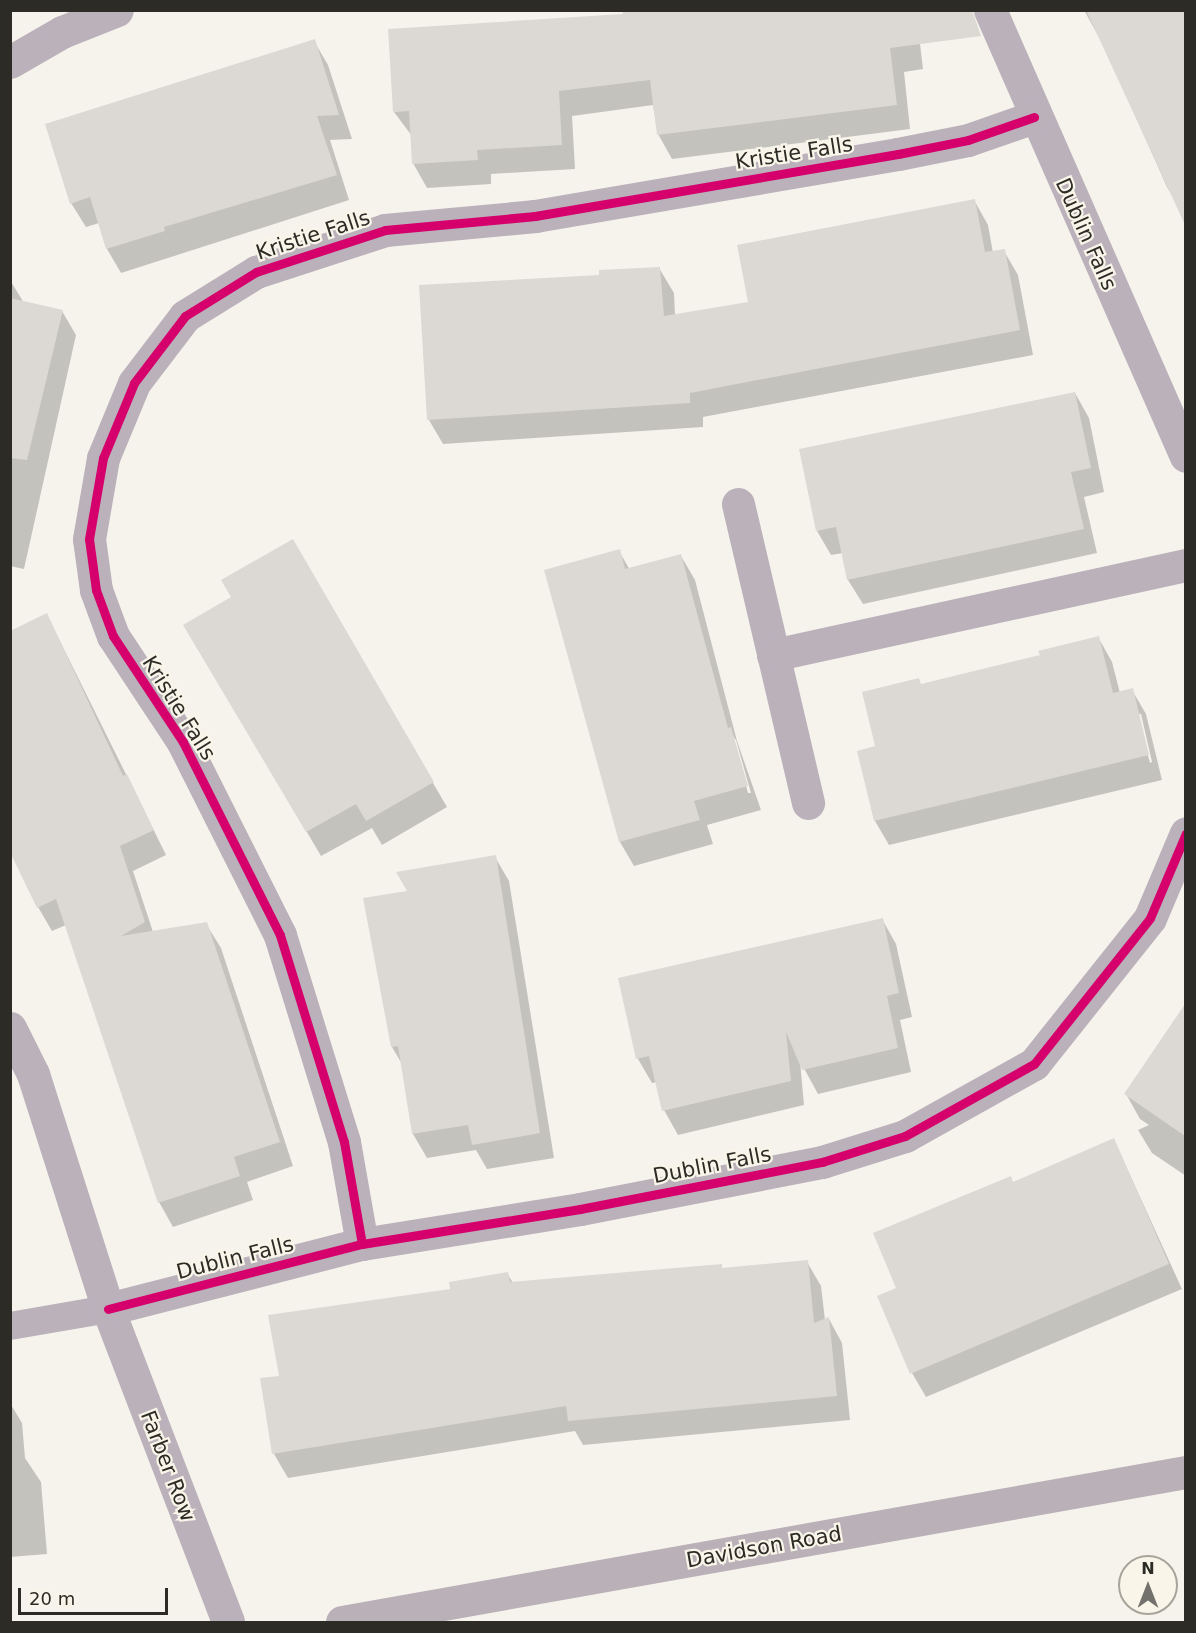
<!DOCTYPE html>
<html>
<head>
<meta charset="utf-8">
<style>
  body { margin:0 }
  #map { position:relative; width:1196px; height:1633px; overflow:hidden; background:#f6f3ec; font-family:"DejaVu Sans",sans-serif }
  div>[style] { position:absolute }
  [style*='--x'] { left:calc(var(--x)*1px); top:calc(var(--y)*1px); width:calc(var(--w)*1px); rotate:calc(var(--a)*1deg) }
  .shadow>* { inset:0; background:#0003 }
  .building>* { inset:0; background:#dcd9d4 }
  .service>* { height:28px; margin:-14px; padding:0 14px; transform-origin:14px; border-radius:14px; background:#bab1bb }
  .minor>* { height:33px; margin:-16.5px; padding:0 16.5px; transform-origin:16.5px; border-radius:16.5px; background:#bab1bb }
  .secondary>* { height:33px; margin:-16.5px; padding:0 16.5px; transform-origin:16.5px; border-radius:16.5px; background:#b9b0b8 }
  .cycleway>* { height:9px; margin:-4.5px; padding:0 4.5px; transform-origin:4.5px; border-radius:4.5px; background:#d6006c }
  span { translate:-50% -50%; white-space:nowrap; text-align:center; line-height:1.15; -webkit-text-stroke:4.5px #f9f5e9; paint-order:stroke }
  .street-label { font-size:21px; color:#2c2b26 }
  .frame { position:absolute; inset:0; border:12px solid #2c2b26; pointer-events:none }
  .north { position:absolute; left:1118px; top:1555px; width:60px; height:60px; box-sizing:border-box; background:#f9f5e9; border:2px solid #a7a49b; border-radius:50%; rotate:0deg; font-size:16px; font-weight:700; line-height:24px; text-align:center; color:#2c2b26 }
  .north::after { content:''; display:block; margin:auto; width:21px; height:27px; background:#73716b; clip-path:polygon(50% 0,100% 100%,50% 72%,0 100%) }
  .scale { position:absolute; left:18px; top:1588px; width:150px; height:27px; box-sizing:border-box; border:3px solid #2c2b26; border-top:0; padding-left:8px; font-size:18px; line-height:21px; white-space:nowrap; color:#2c2b26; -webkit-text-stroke:4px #f9f5e9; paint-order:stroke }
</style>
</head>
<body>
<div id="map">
  <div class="shadow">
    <div style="clip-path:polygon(916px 10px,923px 69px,904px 72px,910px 129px,672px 159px,658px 134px,653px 105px,572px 116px,575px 169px,491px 174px,491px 184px,427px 188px,413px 163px,412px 136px,394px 112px)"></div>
    <div style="clip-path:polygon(1084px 10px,1186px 10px,1186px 209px,1181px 211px,1167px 187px,1105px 48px)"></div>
    <div style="clip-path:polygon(314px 41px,328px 65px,352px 139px,330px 140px,349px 200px,121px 273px,107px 249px,99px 223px,86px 227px,71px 203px)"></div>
    <div style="clip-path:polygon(974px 200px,988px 225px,993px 253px,1004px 251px,1018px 275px,1033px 355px,703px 417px,703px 427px,443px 444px,429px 420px,421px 286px,601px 276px,659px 268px,674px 293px,675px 315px,749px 303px)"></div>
    <div style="clip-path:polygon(10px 280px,24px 303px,62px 311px,76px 335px,24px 569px,10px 566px)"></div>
    <div style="clip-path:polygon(1075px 393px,1089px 418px,1104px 492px,1084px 497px,1097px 553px,863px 604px,848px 580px,843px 553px,831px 555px,817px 531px)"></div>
    <div style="clip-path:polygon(292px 541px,447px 807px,382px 845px,372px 828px,321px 856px,185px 625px,233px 598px)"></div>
    <div style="clip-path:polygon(evenodd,619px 551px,630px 570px,681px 556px,695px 580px,737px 741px,761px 810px,707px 825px,713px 844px,634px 866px,620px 842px,619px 551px,732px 735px,736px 740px,751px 793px,748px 793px,732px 735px)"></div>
    <div style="clip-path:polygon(47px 615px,166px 855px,133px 871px,153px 932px,206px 924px,221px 948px,293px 1166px,247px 1182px,253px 1200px,173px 1227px,159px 1202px,66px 925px,52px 931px,38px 907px)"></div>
    <div style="clip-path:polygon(evenodd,1098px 637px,1112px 662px,1120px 693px,1132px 690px,1146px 714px,1162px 780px,889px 845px,875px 821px,858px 752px,877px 747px,922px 685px,1041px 656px,1098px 637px,1137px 714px,1141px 714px,1152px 762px,1150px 763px,1137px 714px)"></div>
    <div style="clip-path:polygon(495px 857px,509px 881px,554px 1158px,487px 1169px,476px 1150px,427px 1158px,413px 1134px,402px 1064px,392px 1047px)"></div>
    <div style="clip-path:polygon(882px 919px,896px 944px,912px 1017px,900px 1020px,911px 1072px,818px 1094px,800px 1061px,804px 1105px,678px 1135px,664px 1110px,657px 1082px,652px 1083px,638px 1059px,619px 979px)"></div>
    <div style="clip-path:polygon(1186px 1010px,1186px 1176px,1152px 1153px,1138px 1130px,1149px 1125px,1140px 1119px,1126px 1094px)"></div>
    <div style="clip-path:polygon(1114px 1140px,1182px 1289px,926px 1397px,912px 1373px,898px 1288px,1013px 1184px)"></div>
    <div style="clip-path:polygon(807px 1262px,821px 1286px,825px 1320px,829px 1319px,842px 1343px,850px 1420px,583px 1445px,575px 1431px,288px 1478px,274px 1454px,262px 1379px,280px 1377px,452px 1290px,507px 1273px,513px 1283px,721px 1265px,723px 1270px)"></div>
    <div style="clip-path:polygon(10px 1403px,22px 1423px,25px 1458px,41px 1482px,47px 1554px,10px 1557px)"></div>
  </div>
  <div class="building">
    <div style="clip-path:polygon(622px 10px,972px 10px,981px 36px,890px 48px,897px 105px,657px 135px,650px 80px,559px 91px,562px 145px,477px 150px,478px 160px,412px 164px,409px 111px,393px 112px,388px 29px,623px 14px)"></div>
    <div style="clip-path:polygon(1086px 10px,1185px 10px,1185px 225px)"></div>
    <div style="clip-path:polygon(315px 39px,339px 115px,317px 116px,337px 175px,164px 227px,165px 231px,106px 249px,90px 197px,70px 204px,45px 124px)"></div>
    <div style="clip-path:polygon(975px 199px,985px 252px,1005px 249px,1020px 330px,690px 393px,690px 403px,427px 420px,419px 285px,599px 275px,599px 270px,660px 267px,664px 316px,748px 302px,737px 245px)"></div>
    <div style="clip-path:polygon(10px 298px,63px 310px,27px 460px,10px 458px)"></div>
    <div style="clip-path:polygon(1075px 392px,1091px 468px,1071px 472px,1084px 529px,847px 580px,836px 527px,816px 531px,799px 449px)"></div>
    <div style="clip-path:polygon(293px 539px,434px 782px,366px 821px,356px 804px,306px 832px,183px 625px,231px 597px,221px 580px)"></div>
    <div style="clip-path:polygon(620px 549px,625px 569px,681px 554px,728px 728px,731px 727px,748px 786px,694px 801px,700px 820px,619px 842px,544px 570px)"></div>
    <div style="clip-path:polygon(47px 613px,123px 776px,127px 774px,154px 830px,120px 846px,145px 922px,121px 936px,207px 922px,280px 1142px,234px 1157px,240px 1176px,158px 1203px,56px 899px,37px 908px,10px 852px,10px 631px)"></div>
    <div style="clip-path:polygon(1099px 636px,1113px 693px,1133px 688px,1149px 755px,874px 821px,857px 751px,875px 746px,862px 692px,919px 678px,921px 684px,1040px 655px,1038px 651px)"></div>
    <div style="clip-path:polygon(496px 855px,540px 1133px,472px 1145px,468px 1125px,412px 1134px,398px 1046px,391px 1047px,363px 898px,407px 891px,396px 872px)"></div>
    <div style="clip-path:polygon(883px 918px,899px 993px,887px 996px,898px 1048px,802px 1070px,786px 1032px,791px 1081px,662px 1111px,649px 1056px,636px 1059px,618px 978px)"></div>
    <div style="clip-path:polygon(1185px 1004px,1185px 1136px,1124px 1094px)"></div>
    <div style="clip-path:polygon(1114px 1138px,1169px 1264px,910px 1374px,877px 1296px,896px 1288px,873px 1233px,1011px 1176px,1013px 1182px)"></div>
    <div style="clip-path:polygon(808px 1260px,814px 1323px,829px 1317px,837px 1396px,568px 1421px,566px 1406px,272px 1454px,260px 1378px,279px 1376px,268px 1315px,450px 1289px,449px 1282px,508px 1272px,510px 1282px,722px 1264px,722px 1268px)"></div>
  </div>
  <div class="service">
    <div style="--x:10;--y:1326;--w:99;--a:-9.8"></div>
  </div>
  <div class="minor">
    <div style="--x:990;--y:10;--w:487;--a:66.3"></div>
    <div style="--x:10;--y:62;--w:60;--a:-30"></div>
    <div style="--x:62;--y:32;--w:59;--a:-21.8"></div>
    <div style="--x:738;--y:504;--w:307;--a:76.8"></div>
    <div style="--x:773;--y:655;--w:423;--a:-12.3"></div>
    <div style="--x:10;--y:1028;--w:51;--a:63.4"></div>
    <div style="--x:33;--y:1074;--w:247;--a:72.3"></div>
    <div style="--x:108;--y:1309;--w:335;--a:69"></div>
    <div style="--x:362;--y:1244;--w:104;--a:-100"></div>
    <div style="--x:344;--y:1142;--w:217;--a:-107.2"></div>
    <div style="--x:280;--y:935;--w:216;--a:-116.7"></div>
    <div style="--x:183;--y:742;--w:127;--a:-123.4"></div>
    <div style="--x:113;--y:636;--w:49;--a:-110.3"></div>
    <div style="--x:96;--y:590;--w:51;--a:-97.8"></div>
    <div style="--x:89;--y:539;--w:82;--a:-80.2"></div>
    <div style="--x:103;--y:458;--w:81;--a:-67.5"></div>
    <div style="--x:134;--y:383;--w:84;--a:-52.7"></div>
    <div style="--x:185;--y:316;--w:84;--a:-31.8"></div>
    <div style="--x:256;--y:272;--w:136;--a:-18"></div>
    <div style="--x:385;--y:230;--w:151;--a:-5.3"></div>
    <div style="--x:535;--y:216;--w:368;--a:-9.7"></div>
    <div style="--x:898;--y:154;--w:71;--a:-11.3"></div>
    <div style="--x:968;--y:140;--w:70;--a:-19.2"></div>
    <div style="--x:108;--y:1309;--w:262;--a:-14.4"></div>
    <div style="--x:362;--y:1244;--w:221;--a:-9.1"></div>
    <div style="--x:580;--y:1209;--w:247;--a:-11"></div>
    <div style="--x:822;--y:1162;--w:87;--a:-17.4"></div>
    <div style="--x:905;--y:1136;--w:148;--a:-29.2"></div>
    <div style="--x:1034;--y:1064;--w:186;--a:-51.5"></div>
    <div style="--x:1150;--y:918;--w:92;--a:-67"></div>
  </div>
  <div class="secondary">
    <div style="--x:342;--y:1622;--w:857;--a:-10.08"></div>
  </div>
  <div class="cycleway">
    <div style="--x:362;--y:1244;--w:104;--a:-100"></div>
    <div style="--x:344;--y:1142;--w:217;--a:-107.2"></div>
    <div style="--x:280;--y:935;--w:216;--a:-116.7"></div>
    <div style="--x:183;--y:742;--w:127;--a:-123.4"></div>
    <div style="--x:113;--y:636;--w:49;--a:-110.3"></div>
    <div style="--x:96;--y:590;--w:51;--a:-97.8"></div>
    <div style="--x:89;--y:539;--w:82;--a:-80.2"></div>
    <div style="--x:103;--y:458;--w:81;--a:-67.5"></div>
    <div style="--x:134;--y:383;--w:84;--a:-52.7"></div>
    <div style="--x:185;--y:316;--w:84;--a:-31.8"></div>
    <div style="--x:256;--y:272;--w:136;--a:-18"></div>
    <div style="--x:385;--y:230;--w:151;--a:-5.3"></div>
    <div style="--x:535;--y:216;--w:368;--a:-9.7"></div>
    <div style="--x:898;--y:154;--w:71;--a:-11.3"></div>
    <div style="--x:968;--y:140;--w:70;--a:-19.2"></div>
    <div style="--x:108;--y:1309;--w:262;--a:-14.4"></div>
    <div style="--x:362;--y:1244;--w:221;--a:-9.1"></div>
    <div style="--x:580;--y:1209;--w:247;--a:-11"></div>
    <div style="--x:822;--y:1162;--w:87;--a:-17.4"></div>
    <div style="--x:905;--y:1136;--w:148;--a:-29.2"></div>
    <div style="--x:1034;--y:1064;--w:186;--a:-51.5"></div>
    <div style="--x:1150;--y:918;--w:92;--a:-67"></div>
  </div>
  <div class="street-label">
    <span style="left:794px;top:153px;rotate:-9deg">Kristie Falls</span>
    <span style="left:1086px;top:234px;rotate:66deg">Dublin Falls</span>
    <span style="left:313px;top:235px;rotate:-18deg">Kristie Falls</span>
    <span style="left:179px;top:708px;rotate:58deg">Kristie Falls</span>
    <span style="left:712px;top:1165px;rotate:-11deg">Dublin Falls</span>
    <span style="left:235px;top:1258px;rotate:-14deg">Dublin Falls</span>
    <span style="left:168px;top:1466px;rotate:69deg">Farber Row</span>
    <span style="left:764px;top:1547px;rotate:-10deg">Davidson Road</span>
  </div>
  <div class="frame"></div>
  <div class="north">N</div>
  <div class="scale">20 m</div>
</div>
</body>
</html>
